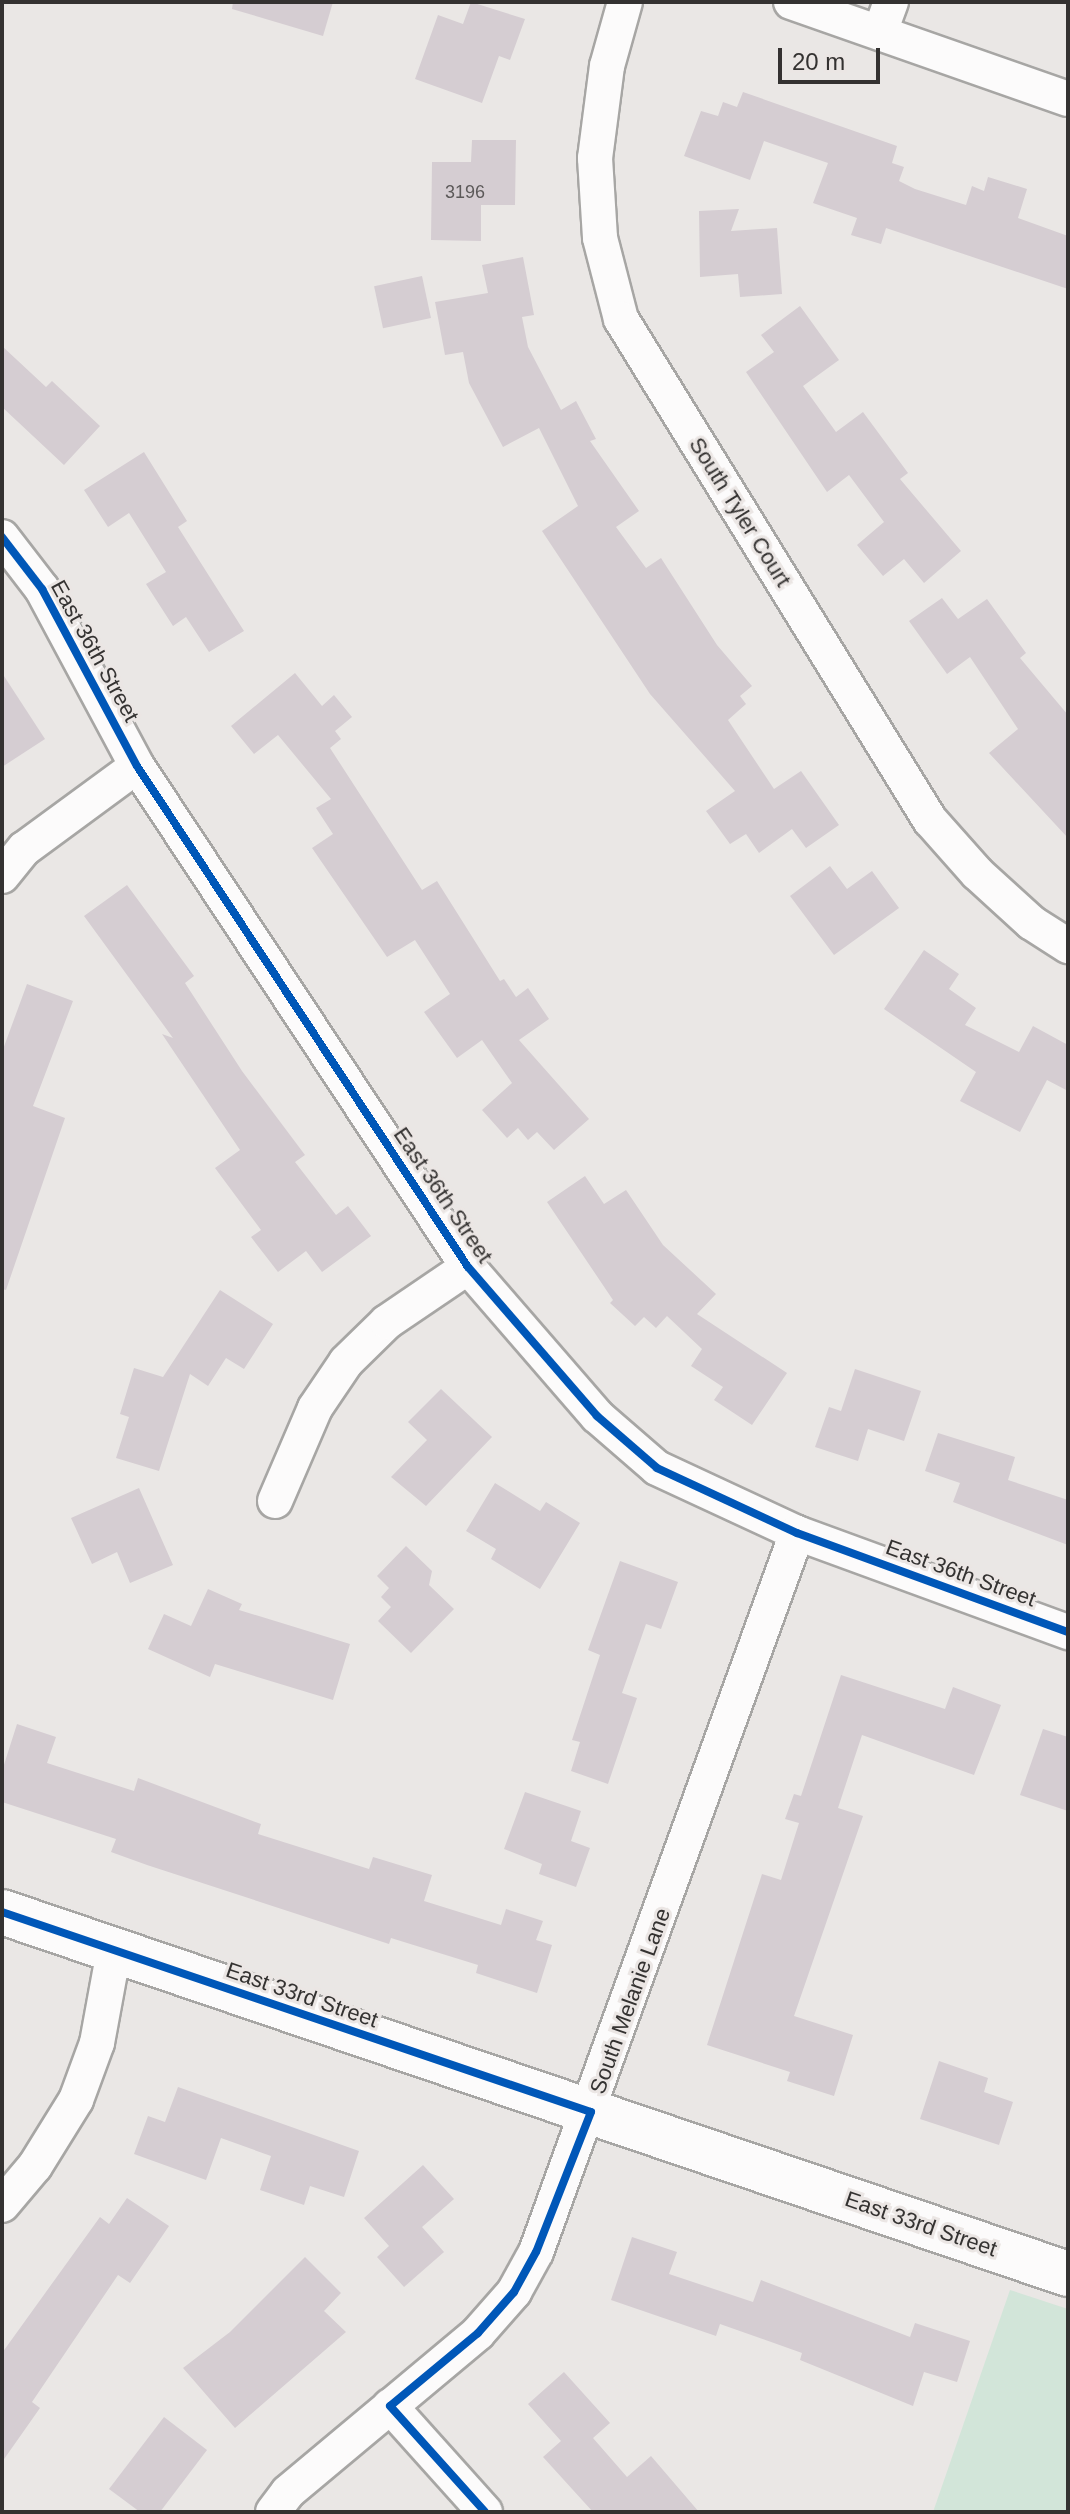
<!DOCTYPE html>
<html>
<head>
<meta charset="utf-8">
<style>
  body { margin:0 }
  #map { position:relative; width:1070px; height:2514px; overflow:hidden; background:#eae7e5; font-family:Arial,sans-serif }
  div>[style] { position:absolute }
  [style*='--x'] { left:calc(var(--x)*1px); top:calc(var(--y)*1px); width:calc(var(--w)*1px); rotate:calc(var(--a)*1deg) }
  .green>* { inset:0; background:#d2e5d9 }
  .building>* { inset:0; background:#d5cdd2; transform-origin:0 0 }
  .roads { filter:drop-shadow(2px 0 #a7a6a4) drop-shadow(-2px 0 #a7a6a4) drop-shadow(0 2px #a7a6a4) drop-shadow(0 -2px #a7a6a4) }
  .street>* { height:34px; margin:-17px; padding:0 17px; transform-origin:17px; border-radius:17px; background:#fcfbfb }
  .secondary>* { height:44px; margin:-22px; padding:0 22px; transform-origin:22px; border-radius:22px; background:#fcfbfb }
  .cycleway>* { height:8px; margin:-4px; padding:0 4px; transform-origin:4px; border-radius:4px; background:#0057b8 }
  span { translate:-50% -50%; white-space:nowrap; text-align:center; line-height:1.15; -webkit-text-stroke:6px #ebe6e4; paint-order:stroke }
  .number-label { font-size:18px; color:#5c5959 }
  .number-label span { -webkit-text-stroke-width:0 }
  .street-label { font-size:22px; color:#343231 }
  .frame { position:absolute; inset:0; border:4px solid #343231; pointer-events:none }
  .scale { position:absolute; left:778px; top:48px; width:102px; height:36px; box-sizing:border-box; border:4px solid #343231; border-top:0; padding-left:10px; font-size:24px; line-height:28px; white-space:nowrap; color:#343231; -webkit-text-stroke:6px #ebe6e4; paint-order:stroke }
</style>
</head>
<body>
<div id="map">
  <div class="green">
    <div style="clip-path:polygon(1010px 2290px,1068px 2309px,1068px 2512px,933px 2512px)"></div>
  </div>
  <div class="building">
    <div style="clip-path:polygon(233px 2px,333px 2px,323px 36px,232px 9px)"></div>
    <div style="clip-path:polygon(471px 2px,525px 19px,510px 60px,499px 56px,482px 103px,415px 79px,438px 15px,463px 24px)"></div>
    <div style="clip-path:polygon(743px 92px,897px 146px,892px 163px,904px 167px,899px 181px,915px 189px,966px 205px,972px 186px,984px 191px,988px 177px,1027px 189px,1018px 218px,1068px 236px,1068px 289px,886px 228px,881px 244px,851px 235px,857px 218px,813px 203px,828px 163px,764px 141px,750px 180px,684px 156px,701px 111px,718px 116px,723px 102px,737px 107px)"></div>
    <div style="clip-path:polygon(472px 140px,516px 140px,515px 205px,481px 205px,481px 241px,431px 240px,432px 162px,471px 162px)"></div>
    <div style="clip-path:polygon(739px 209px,731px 231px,777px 228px,782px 294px,740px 297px,738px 274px,700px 277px,699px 211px)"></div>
    <div style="clip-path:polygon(523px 257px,534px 315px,522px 317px,528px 347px,561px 410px,576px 401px,596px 439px,590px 441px,639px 511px,616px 527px,646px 568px,661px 558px,717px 645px,752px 686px,740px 696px,746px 704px,728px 720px,774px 789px,801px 771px,839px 825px,806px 848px,792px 829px,759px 853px,746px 834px,730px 844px,706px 811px,735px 791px,650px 694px,542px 531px,578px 506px,539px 428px,503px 447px,469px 383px,463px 352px,445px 355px,435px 302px,488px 293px,482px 265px)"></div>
    <div style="left:422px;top:276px;width:43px;height:49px;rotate:78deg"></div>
    <div style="clip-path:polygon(800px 306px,839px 360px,803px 386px,836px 432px,863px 412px,908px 473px,900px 479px,961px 551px,924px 583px,904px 559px,883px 576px,857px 545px,884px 522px,849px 475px,827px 492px,746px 372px,774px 352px,761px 335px)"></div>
    <div style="clip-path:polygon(2px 346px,46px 387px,52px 381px,100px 426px,64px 465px,2px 407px)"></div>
    <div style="clip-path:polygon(144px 452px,187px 521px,178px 527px,244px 631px,209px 652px,186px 617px,173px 626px,146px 584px,166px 572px,129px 513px,108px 527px,84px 490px)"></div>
    <div style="clip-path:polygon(942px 598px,958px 619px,987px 599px,1026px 653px,1020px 658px,1068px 715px,1068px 838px,989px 753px,1018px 729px,970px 657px,947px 674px,909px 621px)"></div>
    <div style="clip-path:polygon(2px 673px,45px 739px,2px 767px)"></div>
    <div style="clip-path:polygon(295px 673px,322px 706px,334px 695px,352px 717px,335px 731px,341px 739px,330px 748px,422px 890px,437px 881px,500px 981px,504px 979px,516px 997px,528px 988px,549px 1019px,519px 1040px,589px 1119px,554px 1150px,537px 1132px,528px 1140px,518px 1128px,507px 1138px,482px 1110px,512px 1083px,482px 1040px,457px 1058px,424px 1012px,450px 994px,415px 940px,387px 957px,312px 848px,333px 834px,316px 808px,331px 799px,278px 735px,254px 754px,231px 726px)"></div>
    <div style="clip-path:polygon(830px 866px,847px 889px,872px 871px,899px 908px,834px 955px,790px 896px)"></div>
    <div style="clip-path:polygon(127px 885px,194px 976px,185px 983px,242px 1071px,305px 1155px,295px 1162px,336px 1215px,348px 1206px,371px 1236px,322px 1272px,306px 1251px,278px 1272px,251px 1237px,261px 1230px,215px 1168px,240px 1150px,162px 1034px,173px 1038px,84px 916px)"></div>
    <div style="clip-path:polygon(924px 950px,959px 974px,949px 989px,976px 1008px,965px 1025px,1019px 1052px,1033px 1026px,1068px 1045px,1068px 1091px,1047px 1080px,1020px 1132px,960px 1101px,976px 1072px,884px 1009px)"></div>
    <div style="clip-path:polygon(27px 984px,73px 1001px,33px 1106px,65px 1118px,6px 1290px,2px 1289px,2px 1052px)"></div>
    <div style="clip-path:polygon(585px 1176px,604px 1204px,626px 1190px,663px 1245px,716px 1294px,697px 1314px,787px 1373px,752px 1425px,714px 1400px,723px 1387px,691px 1366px,702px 1349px,667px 1316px,656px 1328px,644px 1317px,635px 1326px,610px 1303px,613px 1300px,547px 1202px)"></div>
    <div style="clip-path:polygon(220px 1290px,273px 1324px,244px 1369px,226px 1358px,208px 1386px,190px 1374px,159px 1471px,116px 1458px,129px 1417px,120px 1414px,134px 1368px,163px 1377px)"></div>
    <div style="clip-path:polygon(855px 1369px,921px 1391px,904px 1441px,868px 1429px,858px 1461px,815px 1447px,829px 1407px,841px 1411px)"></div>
    <div style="clip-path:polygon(441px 1389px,492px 1437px,426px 1506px,391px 1477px,427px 1440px,408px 1422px)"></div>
    <div style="clip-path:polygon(938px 1433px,1015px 1457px,1008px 1480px,1068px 1500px,1068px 1545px,953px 1502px,960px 1483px,925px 1471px)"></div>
    <div style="clip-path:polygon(495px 1483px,540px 1511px,546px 1502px,580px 1523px,540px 1589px,491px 1559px,496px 1549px,466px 1531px)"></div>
    <div style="clip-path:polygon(139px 1488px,173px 1565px,130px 1583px,117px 1552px,92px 1564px,71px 1518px)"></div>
    <div style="clip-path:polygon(406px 1546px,432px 1571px,429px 1585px,454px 1609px,411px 1653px,378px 1621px,391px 1607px,381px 1597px,389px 1588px,377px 1576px)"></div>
    <div style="clip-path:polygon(620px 1561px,678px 1582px,661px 1629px,646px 1624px,622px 1693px,637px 1698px,608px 1784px,571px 1771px,580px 1742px,572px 1740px,600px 1655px,588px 1650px)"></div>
    <div style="clip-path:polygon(208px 1589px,242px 1604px,239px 1610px,350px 1644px,333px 1700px,215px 1664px,210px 1677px,148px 1649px,164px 1614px,191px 1626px)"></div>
    <div style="clip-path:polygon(841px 1675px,945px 1709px,953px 1687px,1001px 1705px,974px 1775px,862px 1735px,838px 1808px,863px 1816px,794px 2016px,853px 2035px,834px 2096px,787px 2081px,790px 2072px,707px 2045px,762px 1874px,781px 1880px,799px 1823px,785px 1819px,794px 1794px,801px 1796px)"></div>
    <div style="clip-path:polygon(17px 1724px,56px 1737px,47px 1763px,134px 1791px,138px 1778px,261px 1824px,258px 1834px,369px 1869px,373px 1857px,432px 1875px,424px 1901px,501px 1925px,506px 1909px,543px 1921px,536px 1940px,552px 1945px,537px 1993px,476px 1973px,478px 1965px,391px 1938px,389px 1944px,147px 1865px,111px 1852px,116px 1839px,2px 1802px,2px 1771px)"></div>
    <div style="clip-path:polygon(1043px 1729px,1068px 1737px,1068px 1811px,1020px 1795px)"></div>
    <div style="clip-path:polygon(525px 1792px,581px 1811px,571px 1841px,590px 1848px,576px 1887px,539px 1874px,542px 1864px,504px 1849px)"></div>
    <div style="clip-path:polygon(939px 2061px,988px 2078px,984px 2092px,1013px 2102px,999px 2145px,920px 2119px)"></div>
    <div style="clip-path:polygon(178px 2087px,359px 2151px,344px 2197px,310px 2186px,304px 2205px,260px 2190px,271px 2156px,221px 2138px,206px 2180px,134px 2154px,148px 2116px,165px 2122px)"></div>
    <div style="clip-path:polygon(423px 2165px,454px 2199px,422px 2227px,444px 2252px,404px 2287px,377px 2257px,389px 2246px,364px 2218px)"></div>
    <div style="clip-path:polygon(127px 2198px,169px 2226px,130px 2283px,118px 2275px,32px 2402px,40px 2408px,2px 2462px,2px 2353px,100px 2217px,109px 2224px)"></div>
    <div style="clip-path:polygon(632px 2237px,677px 2252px,669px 2274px,753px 2302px,761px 2280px,910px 2337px,915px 2323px,970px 2341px,957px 2382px,924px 2372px,913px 2406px,800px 2360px,802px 2353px,720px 2324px,716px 2336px,611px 2300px)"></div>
    <div style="clip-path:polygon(305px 2257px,341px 2293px,324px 2311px,346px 2332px,235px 2428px,183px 2368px,230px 2332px)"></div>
    <div style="clip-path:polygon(564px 2372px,610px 2423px,593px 2438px,627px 2477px,651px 2456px,699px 2512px,593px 2512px,543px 2457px,561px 2441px,528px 2404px)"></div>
    <div style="clip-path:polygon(164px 2417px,207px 2450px,160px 2512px,140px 2512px,109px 2489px)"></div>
  </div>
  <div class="roads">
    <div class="street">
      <div style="--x:625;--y:2;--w:66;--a:105.7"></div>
      <div style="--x:607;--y:66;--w:93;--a:97.4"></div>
      <div style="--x:595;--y:158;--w:80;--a:86.4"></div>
      <div style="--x:600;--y:238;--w:84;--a:75.5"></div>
      <div style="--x:621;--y:319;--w:589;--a:58.34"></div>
      <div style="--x:930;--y:820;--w:71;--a:48.4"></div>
      <div style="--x:977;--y:873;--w:74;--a:42.3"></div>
      <div style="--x:1032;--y:923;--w:43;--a:32.6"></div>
      <div style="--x:791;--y:2;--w:293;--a:19.3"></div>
      <div style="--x:880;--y:32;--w:32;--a:-70"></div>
      <div style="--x:2;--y:537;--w:66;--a:52.4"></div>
      <div style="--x:42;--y:589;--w:201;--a:61.8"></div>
      <div style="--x:137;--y:766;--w:600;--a:56.55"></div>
      <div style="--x:468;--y:1267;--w:197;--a:49.1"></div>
      <div style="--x:597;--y:1416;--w:79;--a:40.9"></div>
      <div style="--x:657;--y:1468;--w:154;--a:24.9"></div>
      <div style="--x:797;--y:1533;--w:289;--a:20.1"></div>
      <div style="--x:2;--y:876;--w:35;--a:-51"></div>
      <div style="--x:24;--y:849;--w:140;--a:-36.3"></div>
      <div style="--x:275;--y:1501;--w:101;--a:-66.7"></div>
      <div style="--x:315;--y:1408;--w:55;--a:-56"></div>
      <div style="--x:346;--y:1362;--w:57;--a:-44.3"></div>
      <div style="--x:387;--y:1322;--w:98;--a:-34.2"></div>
      <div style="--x:2;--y:2205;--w:51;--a:-49.8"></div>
      <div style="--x:35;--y:2166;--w:78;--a:-58.2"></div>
      <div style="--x:76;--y:2100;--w:61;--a:-69.8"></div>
      <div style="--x:97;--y:2043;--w:95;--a:-79.6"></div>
      <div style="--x:390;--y:2406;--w:142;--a:48.1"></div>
      <div style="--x:273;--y:2512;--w:25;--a:-53"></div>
      <div style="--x:288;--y:2492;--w:248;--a:-39.9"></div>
      <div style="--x:478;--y:2333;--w:55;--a:-48.7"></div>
      <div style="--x:514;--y:2292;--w:46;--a:-61.2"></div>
      <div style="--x:536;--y:2252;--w:765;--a:-70.05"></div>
    </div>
    <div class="secondary">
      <div style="--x:2;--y:1912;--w:1126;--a:18.76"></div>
    </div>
  </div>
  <div class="cycleway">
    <div style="--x:2;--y:537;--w:66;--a:52.4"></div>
    <div style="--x:42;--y:589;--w:201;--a:61.8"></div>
    <div style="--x:137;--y:766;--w:600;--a:56.55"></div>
    <div style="--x:468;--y:1267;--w:197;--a:49.1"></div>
    <div style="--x:597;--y:1416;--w:79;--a:40.9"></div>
    <div style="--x:657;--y:1468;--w:154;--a:24.9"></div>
    <div style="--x:797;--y:1533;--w:289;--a:20.1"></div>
    <div style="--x:2;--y:1912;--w:622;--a:18.76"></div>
    <div style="--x:591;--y:2112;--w:150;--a:111.4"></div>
    <div style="--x:536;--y:2252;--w:46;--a:118.8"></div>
    <div style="--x:514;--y:2292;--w:55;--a:131.3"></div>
    <div style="--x:478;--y:2333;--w:114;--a:140.3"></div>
    <div style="--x:390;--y:2406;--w:142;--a:48.1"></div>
  </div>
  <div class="number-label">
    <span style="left:465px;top:192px">3196</span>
  </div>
  <div class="street-label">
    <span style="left:740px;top:512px;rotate:58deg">South Tyler Court</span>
    <span style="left:95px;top:651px;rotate:61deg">East 36th Street</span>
    <span style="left:443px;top:1195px;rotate:56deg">East 36th Street</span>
    <span style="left:961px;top:1573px;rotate:20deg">East 36th Street</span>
    <span style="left:302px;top:1995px;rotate:19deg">East 33rd Street</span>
    <span style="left:630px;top:2001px;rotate:-70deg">South Melanie Lane</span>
    <span style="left:921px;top:2224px;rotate:19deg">East 33rd Street</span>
  </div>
  <div class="frame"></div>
  <div class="scale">20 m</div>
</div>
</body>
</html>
